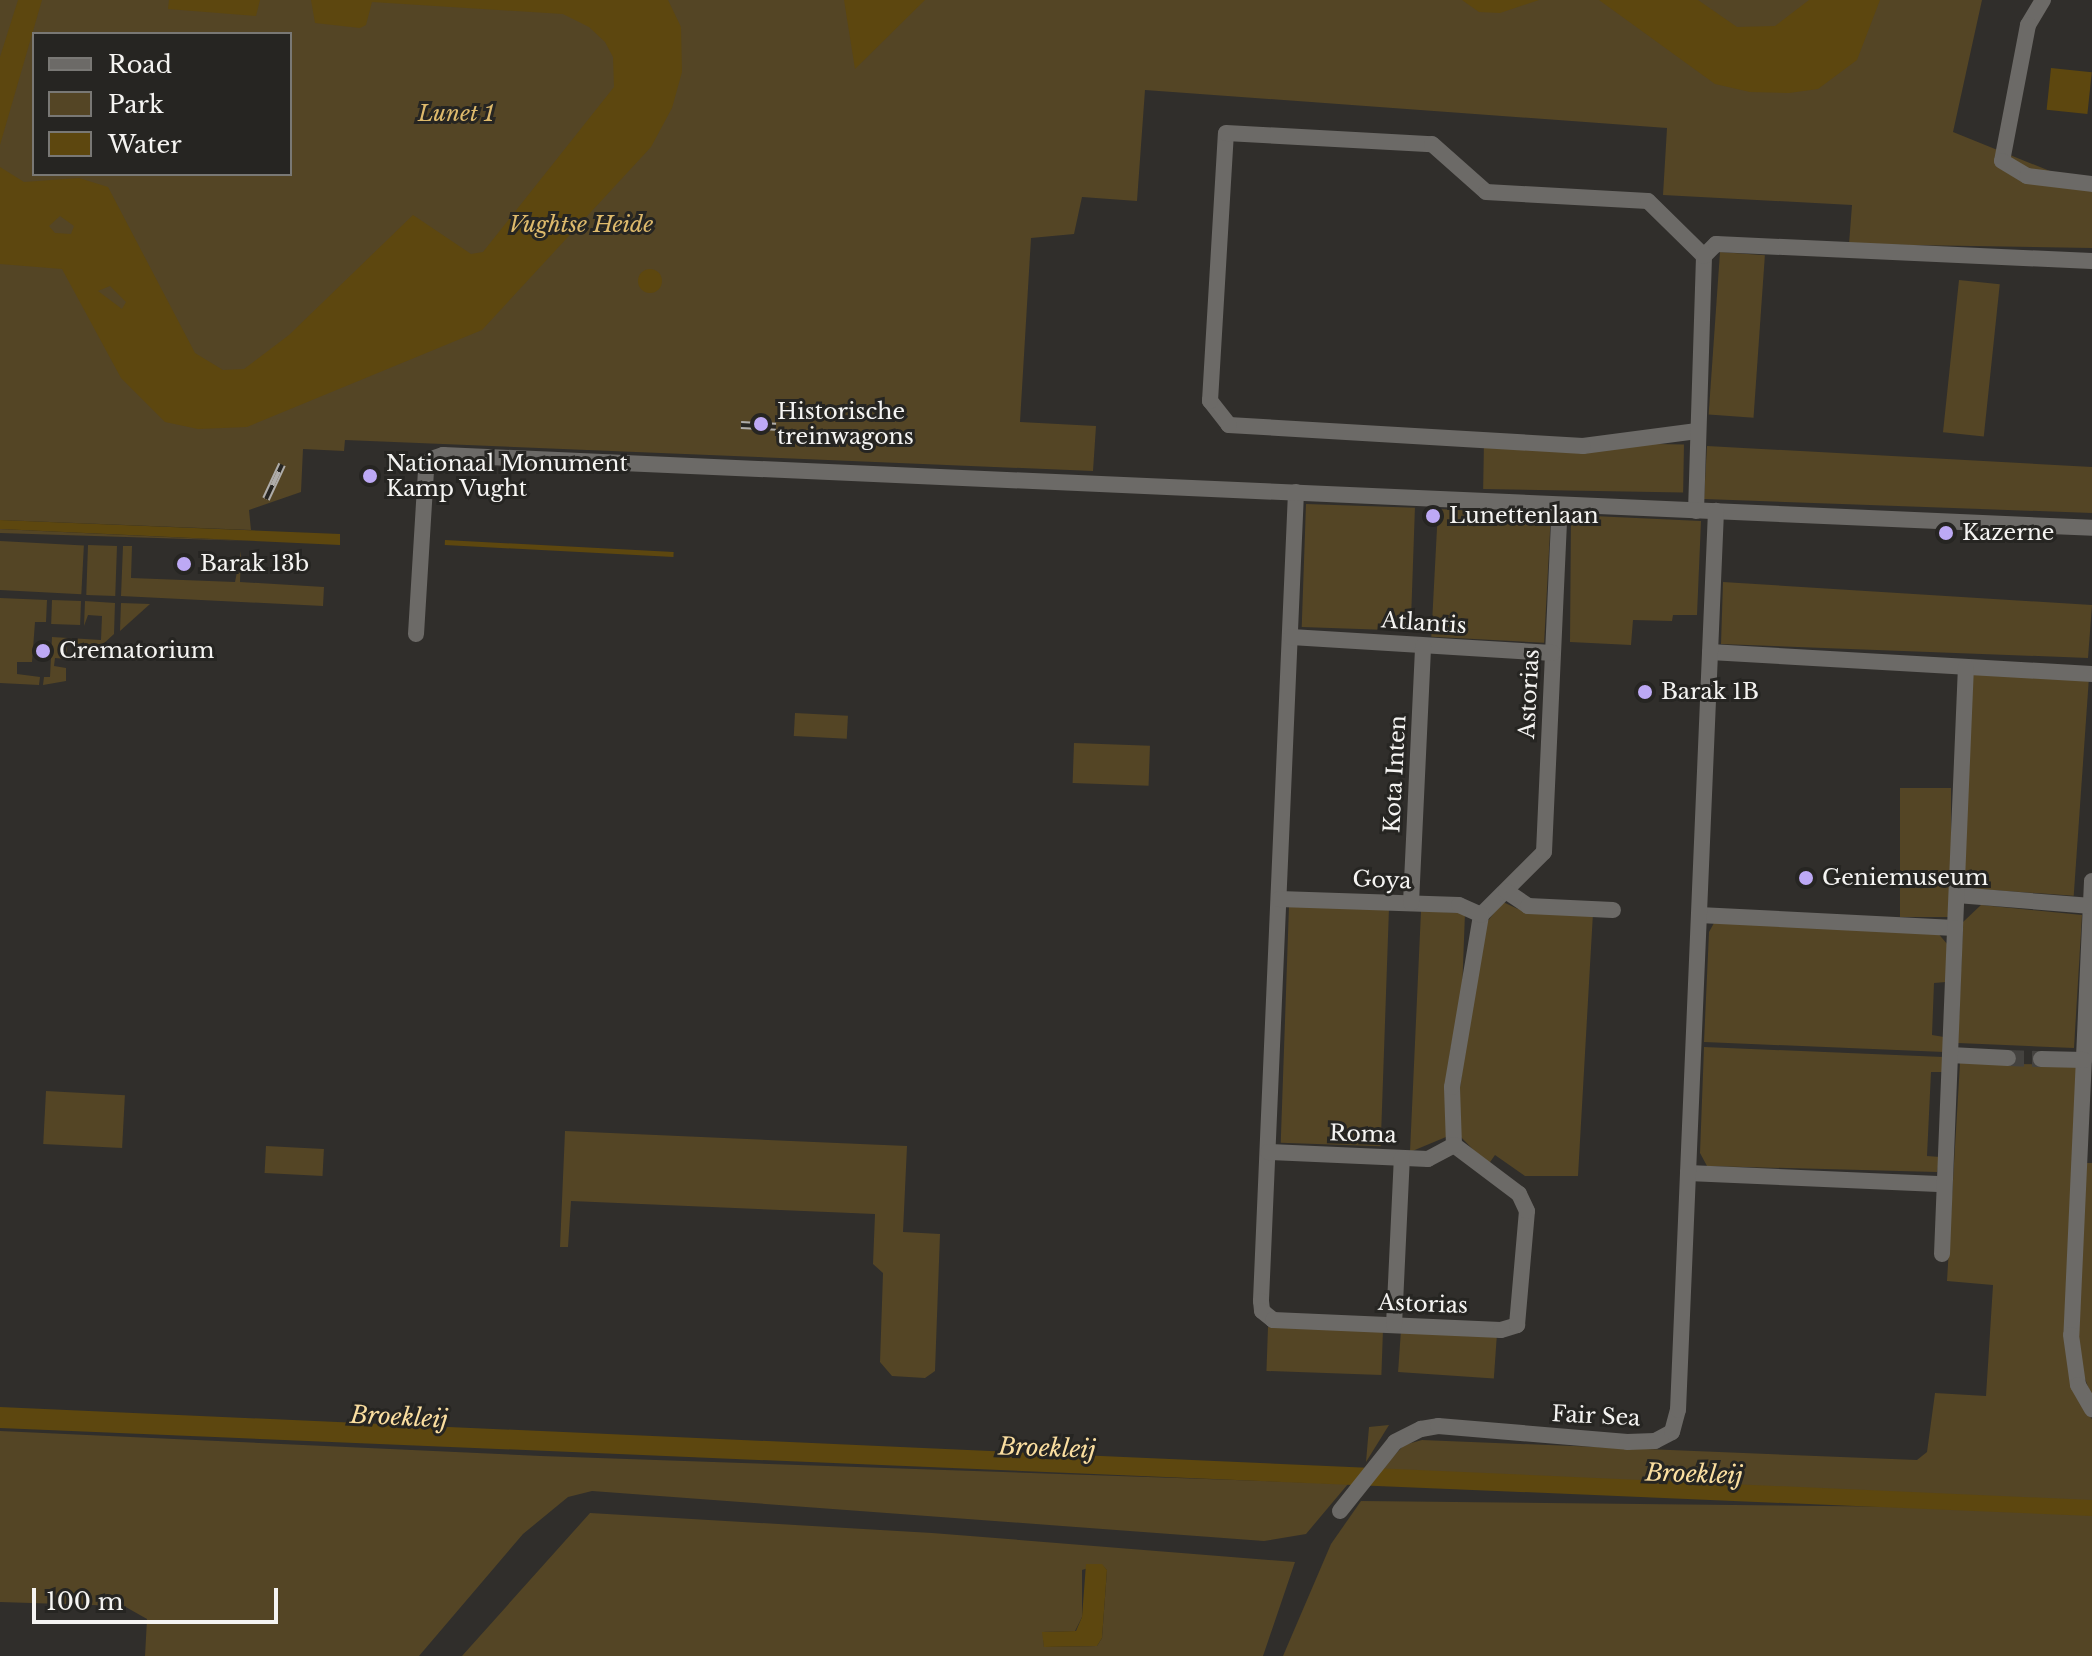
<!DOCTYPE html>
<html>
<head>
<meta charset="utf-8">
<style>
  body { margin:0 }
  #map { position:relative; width:2092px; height:1656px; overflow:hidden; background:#302e2b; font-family:"Libre Baskerville",serif }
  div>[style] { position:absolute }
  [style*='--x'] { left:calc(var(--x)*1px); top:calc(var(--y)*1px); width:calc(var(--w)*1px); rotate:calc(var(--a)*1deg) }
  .green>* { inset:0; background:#544525; transform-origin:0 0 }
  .water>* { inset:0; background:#5d470f; transform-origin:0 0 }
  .round { border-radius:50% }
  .street-tunnel>* { height:16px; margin-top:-8px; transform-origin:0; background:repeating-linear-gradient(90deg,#44423f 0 16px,transparent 0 24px) }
  .street>* { height:16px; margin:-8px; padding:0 8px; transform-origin:8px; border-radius:8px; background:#6c6a67 }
  .rail>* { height:8px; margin-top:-4px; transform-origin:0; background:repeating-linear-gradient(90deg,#262522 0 15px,#aeacaa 0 30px); box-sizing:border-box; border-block:2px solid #aeacaa }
  .dots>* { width:22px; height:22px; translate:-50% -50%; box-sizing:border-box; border:4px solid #262522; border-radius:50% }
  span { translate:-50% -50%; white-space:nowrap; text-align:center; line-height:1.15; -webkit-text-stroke:6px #262522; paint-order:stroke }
  .park-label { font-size:22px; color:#deba6c; font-style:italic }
  .poi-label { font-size:22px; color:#f5f4f2 }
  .left { translate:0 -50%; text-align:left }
  .street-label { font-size:22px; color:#f5f4f2 }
  .water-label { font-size:24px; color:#fadea0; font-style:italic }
  .legend { position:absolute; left:32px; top:32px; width:260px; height:144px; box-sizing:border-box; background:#262522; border:2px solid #797875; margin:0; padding:10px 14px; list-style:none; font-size:24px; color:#f5f4f2 }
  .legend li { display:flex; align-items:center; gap:16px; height:40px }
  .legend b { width:40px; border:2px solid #797875 }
  .scale { position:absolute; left:32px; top:1588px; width:246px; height:36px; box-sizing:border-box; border:4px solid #f5f4f2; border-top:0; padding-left:10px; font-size:24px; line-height:28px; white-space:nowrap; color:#f5f4f2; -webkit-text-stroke:6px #262522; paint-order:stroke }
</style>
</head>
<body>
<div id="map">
  <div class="green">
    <div style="clip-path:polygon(evenodd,0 0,1982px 0,1953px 132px,2092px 188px,2092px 248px,1849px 244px,1852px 205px,1663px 195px,1667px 128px,1145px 90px,1137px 201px,1082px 197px,1074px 234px,1031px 238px,1020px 422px,1096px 426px,1093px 471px,345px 440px,344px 451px,303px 449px,301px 492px,249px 510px,251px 530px,0 520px,0 0,34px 34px,290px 34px,290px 174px,34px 174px,34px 34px)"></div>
    <div style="left:1720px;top:252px;width:45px;height:163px;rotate:4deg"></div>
    <div style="left:1959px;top:280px;width:41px;height:153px;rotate:6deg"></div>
    <div style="left:1484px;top:441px;width:200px;height:48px;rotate:1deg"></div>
    <div style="clip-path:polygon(1707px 446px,2092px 467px,2092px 513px,1704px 499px)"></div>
    <div style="left:1306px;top:504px;width:109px;height:123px;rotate:2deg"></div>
    <div style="left:1438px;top:509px;width:113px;height:128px;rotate:3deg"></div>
    <div style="clip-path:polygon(1571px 515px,1701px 521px,1697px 615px,1673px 615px,1672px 621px,1633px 620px,1631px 645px,1570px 642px)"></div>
    <div style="clip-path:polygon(0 529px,251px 541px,0 533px)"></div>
    <div style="left:0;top:541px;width:84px;height:49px;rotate:3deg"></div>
    <div style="left:88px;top:545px;width:29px;height:50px;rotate:2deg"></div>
    <div style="clip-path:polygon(123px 546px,132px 546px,131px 578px,235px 582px,241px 551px,240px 582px,324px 587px,323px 606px,121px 596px)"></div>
    <div style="clip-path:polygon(1723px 582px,2092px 605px,2088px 658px,1721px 644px)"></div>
    <div style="clip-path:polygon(0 598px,47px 600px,46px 622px,35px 622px,32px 662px,17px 662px,17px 674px,40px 677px,39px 685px,0 683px)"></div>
    <div style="left:52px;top:600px;width:29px;height:24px;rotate:2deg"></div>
    <div style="clip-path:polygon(85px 601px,115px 603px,114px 634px,102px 645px,67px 644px,67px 659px,55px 658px,54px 666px,66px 668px,66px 681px,43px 685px,44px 677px,50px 677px,52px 637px,101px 640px,102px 616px,88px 615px,84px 626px)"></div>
    <div style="clip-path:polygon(121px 603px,150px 604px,120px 631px)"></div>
    <div style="left:1971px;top:673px;width:118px;height:215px;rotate:4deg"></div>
    <div style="left:795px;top:713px;width:53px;height:23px;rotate:3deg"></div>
    <div style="left:1074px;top:743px;width:76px;height:40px;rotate:2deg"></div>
    <div style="left:1900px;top:788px;width:51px;height:129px"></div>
    <div style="clip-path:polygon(1503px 902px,1518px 909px,1593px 913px,1578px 1176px,1525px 1176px,1495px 1155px,1488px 1165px,1458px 1134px,1456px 1116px,1482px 928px)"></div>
    <div style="clip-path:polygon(1981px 905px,2082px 915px,2074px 1048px,1958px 1043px,1963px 922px)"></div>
    <div style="left:1289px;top:906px;width:100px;height:237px;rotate:2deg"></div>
    <div style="clip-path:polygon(1421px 911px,1465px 913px,1462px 992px,1450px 1052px,1446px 1137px,1410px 1152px)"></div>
    <div style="clip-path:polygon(1714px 923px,1936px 931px,1948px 945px,1946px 982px,1934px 983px,1932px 1035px,1944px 1037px,1944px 1052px,1704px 1042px,1709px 932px)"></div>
    <div style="clip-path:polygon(1704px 1047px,1943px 1057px,1943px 1072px,1931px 1072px,1927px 1156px,1940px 1157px,1937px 1172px,1707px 1166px,1700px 1153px)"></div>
    <div style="clip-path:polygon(1960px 1063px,2078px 1065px,2067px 1316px,2085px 1411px,2092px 1419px,2092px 1507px,1376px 1475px,1404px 1445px,1422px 1440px,1917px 1460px,1927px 1452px,1935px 1393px,1986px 1396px,1993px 1285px,1947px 1281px)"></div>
    <div style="left:46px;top:1091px;width:79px;height:53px;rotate:3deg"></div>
    <div style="clip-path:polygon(565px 1131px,907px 1146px,903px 1232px,940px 1234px,935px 1371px,925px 1378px,892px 1376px,880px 1362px,883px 1273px,873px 1264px,875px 1214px,571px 1201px,568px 1247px,560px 1247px)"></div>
    <div style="left:266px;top:1146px;width:58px;height:27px;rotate:3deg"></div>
    <div style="clip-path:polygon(2085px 1163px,2092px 1163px,2092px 1397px,2077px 1358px)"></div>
    <div style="left:1268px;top:1327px;width:115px;height:44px;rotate:2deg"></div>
    <div style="left:1401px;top:1330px;width:96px;height:42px;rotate:4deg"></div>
    <div style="clip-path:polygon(1389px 1425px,1366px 1462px,1369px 1427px)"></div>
    <div style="clip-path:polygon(0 1431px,541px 1456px,1348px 1484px,1306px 1534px,1264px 1541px,592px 1491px,568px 1497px,523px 1534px,419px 1656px,145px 1656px,147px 1619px,124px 1606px,0 1602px)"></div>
    <div style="clip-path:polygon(1361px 1501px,2092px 1509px,2092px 1656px,1283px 1656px,1331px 1544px)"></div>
    <div style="clip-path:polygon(evenodd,590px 1513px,932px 1533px,1295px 1562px,1263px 1656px,462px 1656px,590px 1513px,1101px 1564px,1107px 1570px,1102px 1638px,1097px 1646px,1044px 1647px,1043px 1632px,1075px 1631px,1082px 1617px,1082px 1570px,1101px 1564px)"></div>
  </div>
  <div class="water">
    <div style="clip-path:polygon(18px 0,42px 0,0 145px,0 57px)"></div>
    <div style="clip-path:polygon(169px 0,260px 0,256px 16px,168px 9px)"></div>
    <div style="clip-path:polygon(evenodd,311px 0,668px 0,681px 27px,682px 72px,672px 108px,651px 147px,482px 330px,247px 427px,198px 429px,165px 422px,121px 378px,62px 269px,0 264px,0 167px,24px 182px,79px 178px,108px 187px,195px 353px,223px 370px,244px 369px,289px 335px,413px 215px,471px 254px,483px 252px,614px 87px,613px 57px,605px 42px,589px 27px,563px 14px,372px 2px,366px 25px,360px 28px,315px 23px,311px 0,60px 216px,74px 226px,71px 234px,55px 233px,49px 226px,60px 216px,311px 0,110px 286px,126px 302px,122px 309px,98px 291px,110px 286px)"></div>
    <div style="clip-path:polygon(844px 0,925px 0,855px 69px)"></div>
    <div style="clip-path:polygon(1462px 0,1539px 0,1500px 13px,1479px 12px)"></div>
    <div style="clip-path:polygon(1599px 0,1698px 0,1737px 27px,1775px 26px,1809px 0,1880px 0,1857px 60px,1818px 89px,1789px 93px,1750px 92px,1715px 84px)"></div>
    <div style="left:2051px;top:68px;width:41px;height:42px;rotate:6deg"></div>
    <div class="round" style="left:638px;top:269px;width:24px;height:24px"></div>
    <div style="clip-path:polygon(0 520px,340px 534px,340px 545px,0 529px)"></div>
    <div style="left:445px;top:540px;width:229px;height:5px;rotate:3deg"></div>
    <div style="clip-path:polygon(0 1407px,2092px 1500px,2092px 1516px,0 1428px)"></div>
    <div style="clip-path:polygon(1086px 1564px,1102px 1564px,1107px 1570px,1102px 1638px,1097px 1646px,1044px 1647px,1042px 1632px,1076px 1631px,1082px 1617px)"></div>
  </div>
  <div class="street-tunnel">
    <div style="--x:2008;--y:1058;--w:33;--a:2"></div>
  </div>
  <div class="street">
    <div style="--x:2043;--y:0;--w:29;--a:121"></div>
    <div style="--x:2028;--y:25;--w:138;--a:100.8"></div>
    <div style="--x:2002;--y:161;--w:29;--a:31"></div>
    <div style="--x:2027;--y:176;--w:65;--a:7"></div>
    <div style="--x:1697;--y:431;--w:115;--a:172.5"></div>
    <div style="--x:1583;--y:446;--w:355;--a:-176.6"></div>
    <div style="--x:1229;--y:425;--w:31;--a:-128"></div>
    <div style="--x:1210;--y:401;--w:268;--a:-86.6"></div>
    <div style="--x:1226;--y:133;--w:206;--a:3.1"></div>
    <div style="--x:1432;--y:144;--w:72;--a:41.6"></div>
    <div style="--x:1486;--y:192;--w:162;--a:3.2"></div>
    <div style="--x:1648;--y:201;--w:78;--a:44.5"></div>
    <div style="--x:1296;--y:492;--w:810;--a:92.48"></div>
    <div style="--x:1261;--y:1301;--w:10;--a:84"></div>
    <div style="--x:1262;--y:1311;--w:14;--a:39"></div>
    <div style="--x:1273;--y:1320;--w:228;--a:2.5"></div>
    <div style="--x:1501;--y:1330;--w:17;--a:-17"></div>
    <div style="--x:1517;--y:1325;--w:114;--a:-85"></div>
    <div style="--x:1527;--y:1211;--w:19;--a:-115"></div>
    <div style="--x:1519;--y:1194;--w:81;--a:-143"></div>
    <div style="--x:1454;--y:1145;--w:58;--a:-92"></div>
    <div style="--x:1452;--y:1087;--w:174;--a:-80.4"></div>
    <div style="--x:1481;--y:915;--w:89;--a:-45"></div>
    <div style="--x:1544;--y:852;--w:347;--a:-87.4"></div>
    <div style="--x:1696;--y:511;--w:255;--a:-88.2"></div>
    <div style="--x:1704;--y:256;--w:17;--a:-45"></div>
    <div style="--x:1716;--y:244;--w:376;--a:2.6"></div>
    <div style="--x:416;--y:634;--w:163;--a:-86.5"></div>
    <div style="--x:426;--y:471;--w:13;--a:-67"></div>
    <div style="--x:431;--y:459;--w:13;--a:-18"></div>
    <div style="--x:443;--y:455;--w:1651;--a:2.53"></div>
    <div style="--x:1291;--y:637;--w:262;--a:3.5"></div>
    <div style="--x:1710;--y:652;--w:383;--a:3.3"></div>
    <div style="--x:2092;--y:881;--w:454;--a:92.6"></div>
    <div style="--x:2071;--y:1335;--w:50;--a:82"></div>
    <div style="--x:2078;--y:1385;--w:28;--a:60"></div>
    <div style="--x:1506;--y:891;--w:27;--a:34"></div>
    <div style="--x:1528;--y:906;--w:85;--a:2.7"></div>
    <div style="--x:1957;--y:895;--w:135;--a:4.7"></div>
    <div style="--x:1279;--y:899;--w:180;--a:1.9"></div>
    <div style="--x:1459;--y:905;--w:24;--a:24"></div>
    <div style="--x:1411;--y:903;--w:257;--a:-87.3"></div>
    <div style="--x:1699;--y:915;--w:256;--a:2.9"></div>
    <div style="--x:1955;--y:928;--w:261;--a:-87.6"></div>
    <div style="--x:1950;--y:1055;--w:58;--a:3"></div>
    <div style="--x:2041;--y:1059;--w:43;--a:1.3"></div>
    <div style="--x:1268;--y:1152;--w:160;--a:2.5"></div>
    <div style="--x:1428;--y:1159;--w:30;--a:-28"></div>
    <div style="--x:1688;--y:1173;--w:256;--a:2.5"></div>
    <div style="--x:1942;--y:1254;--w:326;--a:-87.7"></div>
    <div style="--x:1394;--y:1325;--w:167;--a:-87.3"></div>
    <div style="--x:1340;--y:1511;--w:88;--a:-51.4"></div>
    <div style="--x:1395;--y:1442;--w:29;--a:-27"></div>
    <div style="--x:1421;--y:1429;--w:17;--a:-10"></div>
    <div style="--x:1438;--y:1426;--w:190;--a:4.8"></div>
    <div style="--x:1627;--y:1442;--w:28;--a:-2"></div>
    <div style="--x:1655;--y:1441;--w:19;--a:-28"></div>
    <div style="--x:1672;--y:1432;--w:23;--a:-75"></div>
    <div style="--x:1678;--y:1410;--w:900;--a:-87.58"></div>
  </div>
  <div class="rail">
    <div style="--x:741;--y:425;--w:35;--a:3"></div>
    <div style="--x:266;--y:499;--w:38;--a:-65"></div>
  </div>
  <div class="dots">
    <div style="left:761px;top:424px;background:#bda9f5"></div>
    <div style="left:370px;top:476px;background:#bda9f5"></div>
    <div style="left:1433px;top:516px;background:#bda9f5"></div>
    <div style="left:1946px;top:533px;background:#bda9f5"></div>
    <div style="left:184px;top:564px;background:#bda9f5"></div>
    <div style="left:43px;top:651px;background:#bda9f5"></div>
    <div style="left:1645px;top:692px;background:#bda9f5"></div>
    <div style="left:1806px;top:878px;background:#bda9f5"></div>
  </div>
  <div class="park-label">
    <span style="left:456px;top:114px">Lunet 1</span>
    <span style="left:581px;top:225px">Vughtse Heide</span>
  </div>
  <div class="poi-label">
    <span class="left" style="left:777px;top:424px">Historische<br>treinwagons</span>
    <span class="left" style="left:386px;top:476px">Nationaal Monument<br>Kamp Vught</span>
    <span class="left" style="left:1449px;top:516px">Lunettenlaan</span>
    <span class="left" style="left:1962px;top:533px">Kazerne</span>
    <span class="left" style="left:200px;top:564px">Barak 13b</span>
    <span class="left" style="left:59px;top:651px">Crematorium</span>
    <span class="left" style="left:1661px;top:692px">Barak 1B</span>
    <span class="left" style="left:1822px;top:878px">Geniemuseum</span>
  </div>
  <div class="street-label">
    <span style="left:1424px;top:623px;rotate:4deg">Atlantis</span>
    <span style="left:1529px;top:694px;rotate:-87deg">Astorias</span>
    <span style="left:1395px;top:774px;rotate:-87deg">Kota Inten</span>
    <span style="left:1382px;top:880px;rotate:2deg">Goya</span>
    <span style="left:1363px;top:1134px;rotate:2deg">Roma</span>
    <span style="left:1423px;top:1304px;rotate:2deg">Astorias</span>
    <span style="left:1596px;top:1416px;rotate:3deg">Fair Sea</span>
  </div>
  <div class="water-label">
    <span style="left:399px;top:1417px;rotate:3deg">Broekleij</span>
    <span style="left:1047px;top:1448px;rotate:2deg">Broekleij</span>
    <span style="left:1694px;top:1474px;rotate:2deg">Broekleij</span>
  </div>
  <ul class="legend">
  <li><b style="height:10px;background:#6c6a67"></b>Road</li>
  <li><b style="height:22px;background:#544525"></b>Park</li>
  <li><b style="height:22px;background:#5d470f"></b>Water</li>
  </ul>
  <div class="scale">100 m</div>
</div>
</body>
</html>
